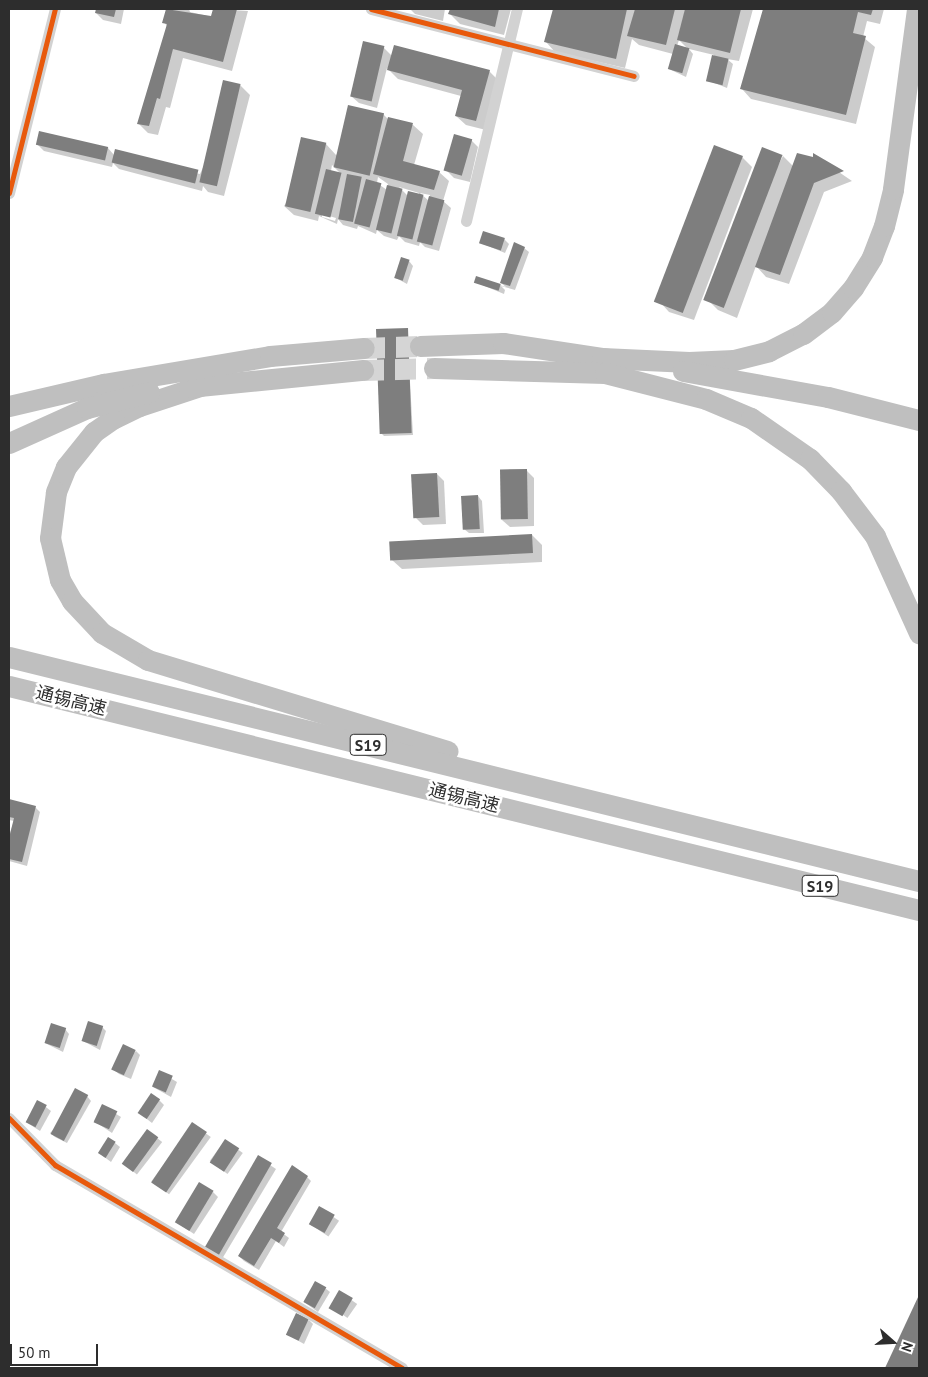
<!DOCTYPE html>
<html>
<head>
<meta charset="utf-8">
<style>
  body { margin:0 }
  #map { position:relative; width:928px; height:1377px; overflow:hidden; background:#fff; font-family:"PT Sans","Noto Sans SC",sans-serif }
  div>[style] { position:absolute }
  [style*='--x'] { left:calc(var(--x)*1px); top:calc(var(--y)*1px); width:calc(var(--w)*1px); rotate:calc(var(--a)*1deg) }
  .shadow>* { inset:0; background:#0003; transform-origin:0 0 }
  .building>* { inset:0; background:#7e7e7e; transform-origin:0 0 }
  .motorway-tunnel>* { height:21px; margin-top:-10.5px; transform-origin:0; background:repeating-linear-gradient(90deg,#d5d5d5 0 21px,transparent 0 32px) }
  .minor>* { height:11px; margin:-5.5px; padding:0 5.5px; transform-origin:5.5px; border-radius:5.5px; background:#d2d2d2 }
  .motorway>* { height:21px; margin:-10.5px; padding:0 10.5px; transform-origin:10.5px; border-radius:10.5px; background:#bfbfbf }
  .cycleway>* { height:5px; margin:-2.5px; padding:0 2.5px; transform-origin:2.5px; border-radius:2.5px; background:#e8590c }
  span { translate:-50% -50%; white-space:nowrap; text-align:center; line-height:1.15; -webkit-text-stroke:5px #fff; paint-order:stroke }
  .shield-label span { padding:1px 4px; background:#fff; border:1px solid; border-radius:4px; -webkit-text-stroke-width:0 }
  .shield-label { font-size:16px; color:#2d2d2d; font-weight:700 }
  .street-label { font-size:18px; color:#2d2d2d }
  .frame { position:absolute; inset:0; border:10px solid #2d2d2d; pointer-events:none }
  .north { position:absolute; left:868px; top:1317px; width:50px; height:50px; -webkit-text-stroke:4px #fff; paint-order:stroke; rotate:109deg; font-size:14px; font-weight:700; line-height:20px; text-align:center; color:#2d2d2d }
  .north::after { content:''; display:block; margin:auto; width:18px; height:22px; background:#2d2d2d; clip-path:polygon(50% 0,100% 100%,50% 72%,0 100%) }
  .scale { position:absolute; left:10px; top:1344px; width:88px; height:22px; box-sizing:border-box; border:2px solid #2d2d2d; border-top:0; padding-left:6px; font-size:15px; line-height:18px; white-space:nowrap; color:#2d2d2d; -webkit-text-stroke:4px #fff; paint-order:stroke }
</style>
</head>
<body>
<div id="map">
  <div class="shadow">
    <div style="clip-path:polygon(97px 9px,124px 9px,121px 24px,103px 20px,96px 13px)"></div>
    <div style="clip-path:polygon(167px 9px,189px 9px,190px 12px,212px 17px,214px 9px,248px 11px,232px 71px,183px 58px,170px 108px,166px 107px,158px 135px,148px 133px,139px 124px,167px 26px,164px 22px)"></div>
    <div style="clip-path:polygon(410px 9px,445px 9px,443px 21px,415px 14px)"></div>
    <div style="clip-path:polygon(451px 9px,511px 9px,504px 35px,460px 24px,450px 14px)"></div>
    <div style="clip-path:polygon(evenodd,554px 9px,753px 9px,739px 61px,727px 59px,733px 64px,727px 88px,707px 80px,714px 55px,689px 49px,693px 54px,686px 77px,669px 69px,673px 54px,639px 45px,632px 39px,625px 68px,555px 52px,546px 42px,554px 9px,679px 40px,688px 49px,677px 46px,679px 40px)"></div>
    <div style="clip-path:polygon(764px 9px,884px 9px,880px 24px,867px 21px,863px 37px,875px 47px,856px 124px,751px 99px,742px 89px)"></div>
    <div style="clip-path:polygon(364px 43px,384px 48px,392px 56px,489px 71px,499px 81px,486px 130px,466px 125px,456px 116px,461px 96px,398px 79px,387px 68px,377px 108px,359px 103px,351px 96px)"></div>
    <div style="clip-path:polygon(240px 85px,250px 95px,224px 196px,208px 192px,203px 186px,202px 191px,119px 169px,113px 163px,112px 167px,44px 151px,37px 144px,40px 132px,108px 148px,114px 155px,200px 174px)"></div>
    <div style="clip-path:polygon(evenodd,383px 114px,389px 120px,413px 125px,423px 134px,414px 165px,439px 172px,449px 181px,443px 201px,451px 208px,439px 251px,425px 247px,420px 242px,419px 246px,405px 242px,399px 236px,397px 240px,384px 236px,377px 230px,376px 234px,358px 226px,357px 229px,343px 225px,338px 219px,337px 224px,319px 216px,318px 221px,294px 215px,284px 206px,326px 144px,336px 155px,383px 114px,332px 165px,341px 174px,331px 171px,332px 165px,383px 114px,378px 177px,388px 184px,387px 190px,377px 183px,378px 177px,383px 114px,399px 187px,419px 193px,419px 195px,408px 196px,399px 187px,383px 114px,420px 193px,430px 195px,429px 201px,420px 193px,383px 114px,322px 214px,336px 218px,335px 221px,322px 217px,322px 214px)"></div>
    <div style="clip-path:polygon(471px 140px,478px 147px,470px 182px,454px 178px,446px 170px)"></div>
    <div style="clip-path:polygon(814px 155px,852px 181px,824px 192px,789px 284px,766px 277px,756px 266px,737px 318px,718px 310px,708px 300px,783px 156px,793px 166px,814px 158px)"></div>
    <div style="clip-path:polygon(742px 157px,752px 167px,694px 320px,669px 312px,660px 302px)"></div>
    <div style="clip-path:polygon(504px 239px,509px 244px,505px 253px,481px 243px)"></div>
    <div style="clip-path:polygon(524px 248px,529px 252px,515px 290px,501px 286px,505px 290px,504px 294px,475px 282px,477px 278px,506px 287px,501px 283px)"></div>
    <div style="clip-path:polygon(409px 261px,413px 266px,407px 284px,396px 278px)"></div>
    <div style="clip-path:polygon(407px 329px,413px 435px,384px 436px,382px 434px)"></div>
    <div style="clip-path:polygon(527px 471px,534px 478px,534px 526px,510px 527px,502px 520px)"></div>
    <div style="clip-path:polygon(437px 474px,444px 481px,446px 524px,423px 525px,416px 518px)"></div>
    <div style="clip-path:polygon(478px 496px,482px 501px,484px 533px,469px 533px,464px 529px)"></div>
    <div style="clip-path:polygon(532px 535px,542px 545px,542px 562px,402px 569px,392px 560px)"></div>
    <div style="clip-path:polygon(9px 800px,35px 807px,40px 812px,27px 866px,9px 861px,9px 836px,14px 821px,9px 820px)"></div>
    <div style="clip-path:polygon(102px 1027px,106px 1031px,100px 1050px,83px 1041px)"></div>
    <div style="clip-path:polygon(65px 1029px,69px 1034px,63px 1052px,45px 1043px)"></div>
    <div style="clip-path:polygon(136px 1051px,140px 1055px,131px 1079px,119px 1074px,114px 1070px)"></div>
    <div style="clip-path:polygon(160px 1072px,177px 1082px,171px 1097px,153px 1087px)"></div>
    <div style="clip-path:polygon(87px 1096px,91px 1101px,67px 1143px,55px 1137px,50px 1133px)"></div>
    <div style="clip-path:polygon(159px 1100px,164px 1105px,152px 1123px,139px 1113px)"></div>
    <div style="clip-path:polygon(38px 1101px,51px 1111px,40px 1131px,26px 1122px)"></div>
    <div style="clip-path:polygon(102px 1105px,121px 1117px,112px 1133px,94px 1121px)"></div>
    <div style="left:193px;top:1124px;width:22px;height:71px;rotate:36deg"></div>
    <div style="left:148px;top:1131px;width:18px;height:41px;rotate:38deg"></div>
    <div style="left:225px;top:1140px;width:22px;height:26px;rotate:36deg"></div>
    <div style="clip-path:polygon(115px 1143px,120px 1147px,111px 1162px,99px 1153px)"></div>
    <div style="clip-path:polygon(258px 1157px,276px 1169px,222px 1259px,208px 1250px)"></div>
    <div style="clip-path:polygon(307px 1177px,311px 1181px,281px 1232px,289px 1238px,284px 1247px,276px 1241px,259px 1270px,244px 1261px,239px 1256px)"></div>
    <div style="clip-path:polygon(213px 1192px,218px 1197px,194px 1234px,176px 1222px)"></div>
    <div style="left:320px;top:1208px;width:23px;height:19px;rotate:34deg"></div>
    <div style="clip-path:polygon(325px 1288px,330px 1292px,318px 1312px,304px 1302px)"></div>
    <div style="left:340px;top:1292px;width:21px;height:17px;rotate:35deg"></div>
    <div style="clip-path:polygon(919px 1298px,919px 1368px,887px 1368px)"></div>
    <div style="clip-path:polygon(309px 1320px,313px 1324px,304px 1344px,288px 1335px)"></div>
  </div>
  <div class="building">
    <div style="clip-path:polygon(96px 9px,116px 9px,114px 17px,95px 13px)"></div>
    <div style="clip-path:polygon(166px 9px,211px 16px,213px 9px,237px 9px,223px 62px,173px 49px,160px 99px,157px 98px,149px 126px,137px 124px,167px 24px,162px 23px)"></div>
    <div style="clip-path:polygon(450px 9px,499px 9px,495px 27px,448px 14px)"></div>
    <div style="clip-path:polygon(553px 9px,627px 9px,616px 59px,544px 42px)"></div>
    <div style="clip-path:polygon(635px 9px,675px 9px,666px 45px,627px 36px)"></div>
    <div style="clip-path:polygon(685px 9px,741px 9px,730px 53px,677px 40px)"></div>
    <div style="clip-path:polygon(763px 9px,873px 9px,871px 15px,858px 12px,853px 33px,866px 36px,846px 115px,740px 89px)"></div>
    <div style="left:363px;top:41px;width:22px;height:57px;rotate:13deg"></div>
    <div style="left:675px;top:44px;width:15px;height:26px;rotate:16deg"></div>
    <div style="clip-path:polygon(394px 45px,490px 70px,476px 121px,455px 116px,462px 90px,387px 70px)"></div>
    <div style="left:712px;top:55px;width:17px;height:27px;rotate:13deg"></div>
    <div style="left:223px;top:80px;width:18px;height:105px;rotate:13deg"></div>
    <div style="left:348px;top:105px;width:37px;height:64px;rotate:13deg"></div>
    <div style="clip-path:polygon(388px 117px,413px 123px,403px 161px,440px 171px,434px 190px,373px 174px)"></div>
    <div style="left:39px;top:131px;width:71px;height:14px;rotate:13deg"></div>
    <div style="left:454px;top:134px;width:19px;height:38px;rotate:16deg"></div>
    <div style="left:301px;top:137px;width:26px;height:71px;rotate:13deg"></div>
    <div style="left:714px;top:145px;width:31px;height:168px;rotate:21deg"></div>
    <div style="left:762px;top:147px;width:22px;height:164px;rotate:21deg"></div>
    <div style="left:115px;top:149px;width:86px;height:14px;rotate:14deg"></div>
    <div style="clip-path:polygon(797px 153px,813px 157px,813px 153px,844px 171px,814px 183px,780px 275px,755px 267px)"></div>
    <div style="left:326px;top:169px;width:16px;height:46px;rotate:14deg"></div>
    <div style="left:347px;top:174px;width:15px;height:46px;rotate:11deg"></div>
    <div style="left:366px;top:179px;width:16px;height:46px;rotate:15deg"></div>
    <div style="left:387px;top:185px;width:16px;height:46px;rotate:14deg"></div>
    <div style="left:408px;top:191px;width:16px;height:46px;rotate:14deg"></div>
    <div style="left:429px;top:196px;width:16px;height:47px;rotate:15deg"></div>
    <div style="left:483px;top:231px;width:23px;height:13px;rotate:18deg"></div>
    <div style="clip-path:polygon(514px 242px,525px 247px,510px 286px,500px 283px)"></div>
    <div style="left:401px;top:257px;width:9px;height:22px;rotate:18deg"></div>
    <div style="left:476px;top:276px;width:26px;height:7px;rotate:18deg"></div>
    <div style="left:408px;top:328px;width:105px;height:32px;rotate:88deg"></div>
    <div style="left:527px;top:469px;width:50px;height:27px;rotate:89deg"></div>
    <div style="left:437px;top:473px;width:44px;height:26px;rotate:87deg"></div>
    <div style="left:478px;top:495px;width:34px;height:17px;rotate:87deg"></div>
    <div style="left:532px;top:534px;width:19px;height:143px;rotate:87deg"></div>
    <div style="clip-path:polygon(9px 799px,36px 806px,22px 862px,9px 859px,9px 838px,14px 818px,9px 817px)"></div>
    <div style="left:88px;top:1021px;width:16px;height:21px;rotate:18deg"></div>
    <div style="left:51px;top:1023px;width:16px;height:21px;rotate:18deg"></div>
    <div style="left:123px;top:1044px;width:14px;height:28px;rotate:25deg"></div>
    <div style="left:159px;top:1070px;width:15px;height:18px;rotate:23deg"></div>
    <div style="left:75px;top:1088px;width:15px;height:52px;rotate:28deg"></div>
    <div style="left:151px;top:1093px;width:11px;height:24px;rotate:34deg"></div>
    <div style="left:37px;top:1100px;width:11px;height:25px;rotate:27deg"></div>
    <div style="left:102px;top:1104px;width:17px;height:20px;rotate:25deg"></div>
    <div style="left:192px;top:1122px;width:18px;height:73px;rotate:34deg"></div>
    <div style="left:147px;top:1129px;width:14px;height:43px;rotate:36deg"></div>
    <div style="left:108px;top:1137px;width:9px;height:19px;rotate:32deg"></div>
    <div style="left:225px;top:1139px;width:17px;height:28px;rotate:33deg"></div>
    <div style="left:258px;top:1155px;width:16px;height:107px;rotate:30deg"></div>
    <div style="clip-path:polygon(292px 1165px,308px 1176px,277px 1228px,285px 1233px,279px 1243px,271px 1238px,254px 1266px,238px 1256px)"></div>
    <div style="left:199px;top:1182px;width:17px;height:47px;rotate:31deg"></div>
    <div style="left:319px;top:1206px;width:18px;height:21px;rotate:29deg"></div>
    <div style="left:315px;top:1281px;width:13px;height:24px;rotate:29deg"></div>
    <div style="left:339px;top:1290px;width:16px;height:21px;rotate:30deg"></div>
    <div style="clip-path:polygon(919px 1295px,919px 1368px,885px 1368px)"></div>
    <div style="left:296px;top:1313px;width:14px;height:24px;rotate:25deg"></div>
  </div>
  <div class="motorway-tunnel">
    <div style="--x:364;--y:348;--w:56;--a:-2"></div>
    <div style="--x:363;--y:370;--w:71;--a:-1.6"></div>
  </div>
  <div class="minor">
    <div style="--x:371;--y:9;--w:271;--a:14.3"></div>
    <div style="--x:9;--y:193;--w:190;--a:-76"></div>
    <div style="--x:466;--y:221;--w:218;--a:-76.5"></div>
    <div style="--x:9;--y:1118;--w:66;--a:45.6"></div>
    <div style="--x:55;--y:1165;--w:402;--a:30.3"></div>
  </div>
  <div class="motorway">
    <div style="--x:420;--y:346;--w:83;--a:-2.1"></div>
    <div style="--x:503;--y:343;--w:113;--a:8.6"></div>
    <div style="--x:602;--y:358;--w:87;--a:2.6"></div>
    <div style="--x:689;--y:362;--w:45;--a:-2.5"></div>
    <div style="--x:734;--y:360;--w:36;--a:-14"></div>
    <div style="--x:769;--y:351;--w:38;--a:-27"></div>
    <div style="--x:803;--y:334;--w:36;--a:-37"></div>
    <div style="--x:832;--y:312;--w:32;--a:-49"></div>
    <div style="--x:853;--y:288;--w:36;--a:-58"></div>
    <div style="--x:872;--y:257;--w:33;--a:-69"></div>
    <div style="--x:884;--y:226;--w:38;--a:-76"></div>
    <div style="--x:893;--y:189;--w:182;--a:-82.4"></div>
    <div style="--x:434;--y:368;--w:171;--a:1.7"></div>
    <div style="--x:605;--y:373;--w:104;--a:14.4"></div>
    <div style="--x:706;--y:399;--w:49;--a:22.9"></div>
    <div style="--x:751;--y:418;--w:72;--a:34.8"></div>
    <div style="--x:810;--y:459;--w:45;--a:45.9"></div>
    <div style="--x:841;--y:491;--w:56;--a:52.9"></div>
    <div style="--x:875;--y:536;--w:107;--a:65.6"></div>
    <div style="--x:683;--y:371;--w:147;--a:10.2"></div>
    <div style="--x:828;--y:397;--w:94;--a:14.2"></div>
    <div style="--x:203;--y:385;--w:67;--a:161.8"></div>
    <div style="--x:139;--y:406;--w:28;--a:154"></div>
    <div style="--x:114;--y:418;--w:24;--a:145"></div>
    <div style="--x:94;--y:432;--w:45;--a:128.7"></div>
    <div style="--x:66;--y:467;--w:27;--a:112"></div>
    <div style="--x:56;--y:492;--w:46;--a:97.4"></div>
    <div style="--x:50;--y:538;--w:43;--a:76.6"></div>
    <div style="--x:60;--y:580;--w:24;--a:60"></div>
    <div style="--x:72;--y:601;--w:44;--a:46.8"></div>
    <div style="--x:102;--y:633;--w:53;--a:30.4"></div>
    <div style="--x:148;--y:660;--w:313;--a:16.9"></div>
    <div style="--x:189;--y:387;--w:175;--a:-5.6"></div>
    <div style="--x:9;--y:406;--w:97;--a:-13.2"></div>
    <div style="--x:103;--y:384;--w:169;--a:-9.5"></div>
    <div style="--x:270;--y:356;--w:94;--a:-4.9"></div>
    <div style="--x:9;--y:443;--w:85;--a:-24.2"></div>
    <div style="--x:87;--y:408;--w:64;--a:-14.5"></div>
    <div style="--x:9;--y:657;--w:937;--a:13.83"></div>
    <div style="--x:9;--y:686;--w:937;--a:13.83"></div>
  </div>
  <div class="cycleway">
    <div style="--x:371;--y:9;--w:271;--a:14.3"></div>
    <div style="--x:9;--y:193;--w:190;--a:-76"></div>
    <div style="--x:9;--y:1118;--w:66;--a:45.6"></div>
    <div style="--x:55;--y:1165;--w:402;--a:30.3"></div>
  </div>
  <div class="shield-label">
    <span style="left:368px;top:745px">S19</span>
    <span style="left:820px;top:886px">S19</span>
  </div>
  <div class="street-label">
    <span style="left:71px;top:701px;rotate:14deg">通锡高速</span>
    <span style="left:464px;top:798px;rotate:14deg">通锡高速</span>
  </div>
  <div class="frame"></div>
  <div class="north">N</div>
  <div class="scale">50 m</div>
</div>
</body>
</html>
